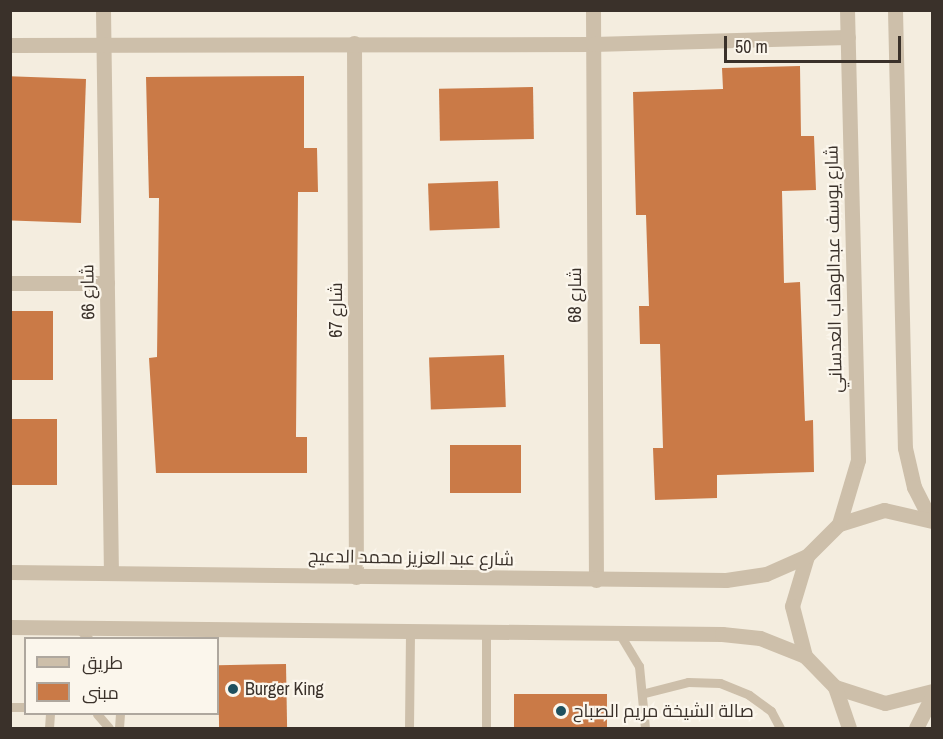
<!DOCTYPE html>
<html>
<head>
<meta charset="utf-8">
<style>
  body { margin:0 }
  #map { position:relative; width:943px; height:739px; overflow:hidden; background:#f4eddf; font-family:"Archivo Narrow",Cairo,sans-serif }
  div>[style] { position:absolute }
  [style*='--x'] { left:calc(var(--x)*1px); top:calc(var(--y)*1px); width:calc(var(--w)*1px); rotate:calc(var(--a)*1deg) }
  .building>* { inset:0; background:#ca7a47; transform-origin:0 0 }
  .service>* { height:9px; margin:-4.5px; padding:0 4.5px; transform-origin:4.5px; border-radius:4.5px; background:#cdbfaa }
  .minor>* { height:15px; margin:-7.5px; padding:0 7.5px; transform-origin:7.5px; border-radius:7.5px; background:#cdbfaa }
  .tertiary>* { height:15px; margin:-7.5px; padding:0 7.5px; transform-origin:7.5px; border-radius:7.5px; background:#cdbfaa }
  .dots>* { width:16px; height:16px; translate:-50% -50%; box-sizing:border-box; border:3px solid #fbf6ec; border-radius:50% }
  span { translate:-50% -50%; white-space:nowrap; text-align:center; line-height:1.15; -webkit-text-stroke:4.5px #fbf6ec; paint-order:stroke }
  .street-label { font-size:18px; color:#3a312a }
  .poi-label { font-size:18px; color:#3a312a }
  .left { translate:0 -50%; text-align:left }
  .frame { position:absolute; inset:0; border:12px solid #3a312a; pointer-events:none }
  .legend { position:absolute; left:24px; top:637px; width:195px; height:78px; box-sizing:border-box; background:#fbf6ec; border:2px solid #aea79e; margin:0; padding:8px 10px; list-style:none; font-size:18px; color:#3a312a }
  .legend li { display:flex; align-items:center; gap:12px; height:30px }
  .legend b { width:30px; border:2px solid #aea79e }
  .scale { position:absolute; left:724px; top:36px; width:177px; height:27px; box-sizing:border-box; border:3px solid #3a312a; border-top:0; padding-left:8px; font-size:18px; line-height:21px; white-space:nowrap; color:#3a312a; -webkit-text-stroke:4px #fbf6ec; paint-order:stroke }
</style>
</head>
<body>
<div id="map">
  <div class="building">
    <div style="clip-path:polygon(800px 66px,801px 136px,814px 136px,816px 190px,782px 191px,784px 283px,800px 282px,805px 421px,813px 420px,814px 472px,717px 475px,717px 498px,655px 500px,653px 448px,663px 448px,660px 344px,640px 344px,639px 306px,649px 306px,646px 215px,636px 215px,633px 92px,723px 89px,722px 68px)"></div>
    <div style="clip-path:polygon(304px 76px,304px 148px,317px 148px,318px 192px,298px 192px,296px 437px,307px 437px,307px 473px,156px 473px,149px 358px,157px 357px,159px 198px,149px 198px,146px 77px)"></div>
    <div style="left:86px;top:79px;width:144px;height:76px;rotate:92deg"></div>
    <div style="left:533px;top:87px;width:52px;height:94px;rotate:89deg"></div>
    <div style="left:498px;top:181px;width:47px;height:70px;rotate:88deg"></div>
    <div style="left:10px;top:311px;width:43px;height:69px"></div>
    <div style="left:504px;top:355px;width:52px;height:75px;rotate:88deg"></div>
    <div style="left:57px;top:419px;width:66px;height:47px;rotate:90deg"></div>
    <div style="left:450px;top:445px;width:71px;height:48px"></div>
    <div style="left:286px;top:664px;width:65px;height:68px;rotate:89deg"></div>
    <div style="left:514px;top:694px;width:93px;height:35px"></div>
  </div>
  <div class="service">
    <div style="--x:77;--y:627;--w:16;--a:45"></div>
    <div style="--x:619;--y:633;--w:39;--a:59"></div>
    <div style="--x:639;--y:666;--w:62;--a:84.5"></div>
    <div style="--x:645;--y:693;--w:44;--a:-14.3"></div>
    <div style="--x:688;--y:682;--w:32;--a:2"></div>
    <div style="--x:720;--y:683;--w:31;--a:22"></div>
    <div style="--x:749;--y:695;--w:27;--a:36"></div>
    <div style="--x:771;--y:711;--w:19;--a:62"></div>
    <div style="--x:10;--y:707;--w:16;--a:0"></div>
    <div style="--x:97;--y:714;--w:18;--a:49"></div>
    <div style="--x:49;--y:728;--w:14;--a:-86"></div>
    <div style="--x:119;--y:728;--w:14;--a:-86"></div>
    <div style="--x:409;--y:728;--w:98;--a:-89.4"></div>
    <div style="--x:486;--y:728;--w:97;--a:-90"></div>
  </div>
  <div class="minor">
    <div style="--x:103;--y:10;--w:563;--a:89.19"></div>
    <div style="--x:593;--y:10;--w:570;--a:89.7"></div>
    <div style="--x:354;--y:43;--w:534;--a:89.79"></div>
    <div style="--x:10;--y:45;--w:583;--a:-0.1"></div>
    <div style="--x:593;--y:44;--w:255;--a:-1.6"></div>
    <div style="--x:10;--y:283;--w:97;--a:0"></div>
  </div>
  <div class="tertiary">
    <div style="--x:895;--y:10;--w:438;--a:88.7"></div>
    <div style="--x:905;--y:448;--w:40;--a:77"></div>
    <div style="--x:914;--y:487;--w:37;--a:63"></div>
    <div style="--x:932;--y:521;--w:49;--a:-167.1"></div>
    <div style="--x:884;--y:510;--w:47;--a:162.7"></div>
    <div style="--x:839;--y:524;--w:45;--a:135"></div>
    <div style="--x:807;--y:556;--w:52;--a:106.7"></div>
    <div style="--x:792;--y:606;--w:52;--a:75.4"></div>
    <div style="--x:805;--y:656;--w:43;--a:45.9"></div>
    <div style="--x:835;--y:687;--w:52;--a:17.7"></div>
    <div style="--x:885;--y:703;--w:49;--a:-14.3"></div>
    <div style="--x:839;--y:524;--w:67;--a:-73.5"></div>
    <div style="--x:858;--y:460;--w:450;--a:-91.4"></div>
    <div style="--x:10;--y:572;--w:716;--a:0.64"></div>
    <div style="--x:726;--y:580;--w:40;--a:-8.5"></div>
    <div style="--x:766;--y:574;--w:45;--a:-23.7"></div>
    <div style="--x:10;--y:627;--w:712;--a:0.56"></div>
    <div style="--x:722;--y:634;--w:38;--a:6"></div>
    <div style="--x:760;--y:638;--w:48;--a:21.8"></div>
    <div style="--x:835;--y:687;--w:43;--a:71.1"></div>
    <div style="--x:916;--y:728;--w:36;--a:-63"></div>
  </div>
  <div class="dots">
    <div style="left:233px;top:689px;background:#1e505e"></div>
    <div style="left:561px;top:711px;background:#1e505e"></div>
  </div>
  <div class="street-label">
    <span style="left:834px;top:269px;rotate:-91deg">شارع يوسف عبدالوهاب العدساني</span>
    <span style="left:88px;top:292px;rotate:-91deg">شارع 66</span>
    <span style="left:575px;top:295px;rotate:-90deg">شارع 68</span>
    <span style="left:336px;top:310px;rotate:-90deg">شارع 67</span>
    <span style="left:411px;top:558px;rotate:1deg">شارع عبد العزيز محمد الدعيج</span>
  </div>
  <div class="poi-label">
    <span class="left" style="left:245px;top:689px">Burger King</span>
    <span class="left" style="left:573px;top:711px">صالة الشيخة مريم الصباح</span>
  </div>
  <div class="frame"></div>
  <ul class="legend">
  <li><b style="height:8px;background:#cdbfaa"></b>طريق</li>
  <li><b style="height:16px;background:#ca7a47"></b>مبنى</li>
  </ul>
  <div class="scale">50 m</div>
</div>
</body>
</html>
